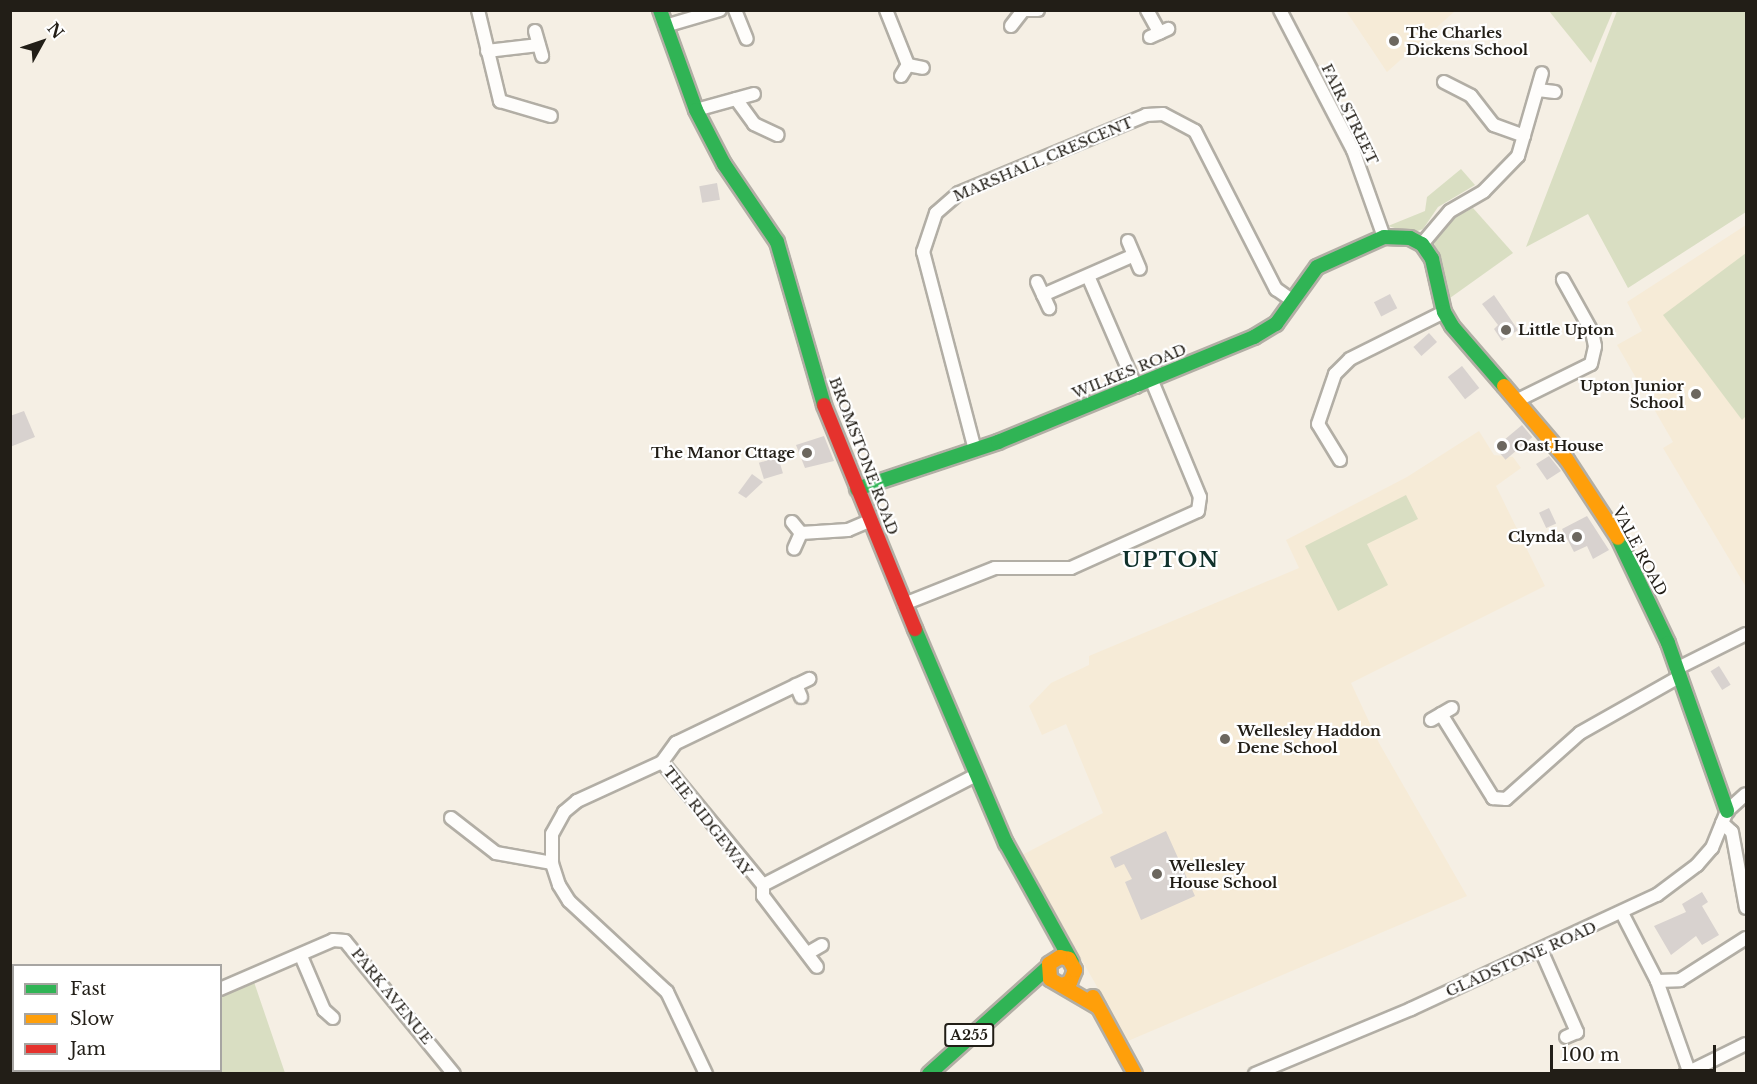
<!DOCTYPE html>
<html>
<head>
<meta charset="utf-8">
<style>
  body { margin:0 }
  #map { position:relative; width:1757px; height:1084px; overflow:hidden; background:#f5efe4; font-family:"Libre Baskerville",serif }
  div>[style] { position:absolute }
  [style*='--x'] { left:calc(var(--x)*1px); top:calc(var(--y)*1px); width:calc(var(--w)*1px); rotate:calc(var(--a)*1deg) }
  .built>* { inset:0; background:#f6ebd7 }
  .green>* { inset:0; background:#d9dec2 }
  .building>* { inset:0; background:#d8d2cf; transform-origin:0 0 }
  .roads { filter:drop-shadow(2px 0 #b2aea5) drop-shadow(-2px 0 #b2aea5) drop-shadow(0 2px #b2aea5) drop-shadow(0 -2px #b2aea5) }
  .street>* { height:12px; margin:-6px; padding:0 6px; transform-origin:6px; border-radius:6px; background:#fefdfb }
  .fast>* { height:14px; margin:-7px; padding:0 7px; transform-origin:7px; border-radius:7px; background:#30b455 }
  .slow>* { height:14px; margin:-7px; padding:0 7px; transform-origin:7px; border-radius:7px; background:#ff9f0a }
  .jam>* { height:14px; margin:-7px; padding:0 7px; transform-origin:7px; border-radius:7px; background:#e5322d }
  .dots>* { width:16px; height:16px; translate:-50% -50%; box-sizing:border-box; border:3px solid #fff; border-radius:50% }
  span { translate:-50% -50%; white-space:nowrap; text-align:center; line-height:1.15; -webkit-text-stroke:4.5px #fff; paint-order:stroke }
  .shield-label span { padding:2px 4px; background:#fff; border:2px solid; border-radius:4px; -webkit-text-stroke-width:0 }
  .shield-label { font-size:14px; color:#221e17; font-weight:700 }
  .poi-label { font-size:15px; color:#221e17; font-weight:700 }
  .left { translate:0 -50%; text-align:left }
  .right { translate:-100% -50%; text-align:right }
  .street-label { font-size:15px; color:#221e17 }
  .district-label { font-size:21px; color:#10312b; font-weight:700; letter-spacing:1.5px }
  .frame { position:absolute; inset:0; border:12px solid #221e17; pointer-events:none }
  .legend { position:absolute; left:12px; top:964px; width:210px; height:108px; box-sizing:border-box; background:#fff; border:2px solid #a7a5a2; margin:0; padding:8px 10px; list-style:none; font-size:18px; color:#221e17 }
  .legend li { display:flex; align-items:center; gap:12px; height:30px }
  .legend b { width:30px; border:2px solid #a7a5a2 }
  .north { position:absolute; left:12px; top:12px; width:60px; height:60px; -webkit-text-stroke:4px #fff; paint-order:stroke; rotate:50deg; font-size:16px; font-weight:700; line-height:24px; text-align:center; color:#221e17 }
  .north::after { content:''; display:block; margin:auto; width:21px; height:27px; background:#221e17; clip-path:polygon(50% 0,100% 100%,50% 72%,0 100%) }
  .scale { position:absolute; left:1550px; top:1045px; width:166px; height:27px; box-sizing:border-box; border:3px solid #221e17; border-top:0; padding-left:8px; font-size:18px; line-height:21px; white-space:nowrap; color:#221e17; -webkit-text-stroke:4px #fff; paint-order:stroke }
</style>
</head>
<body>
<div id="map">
  <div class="built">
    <div style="clip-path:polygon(1346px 11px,1455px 11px,1387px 72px)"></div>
    <div style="clip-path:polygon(1746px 225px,1746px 587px,1663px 448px,1673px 442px,1617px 345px,1642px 331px,1627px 302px)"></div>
    <div style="clip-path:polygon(1479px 431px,1494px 455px,1513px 457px,1521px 468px,1496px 486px,1545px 586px,1351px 683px,1379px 743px,1467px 896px,1128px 1041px,1022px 855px,1103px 813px,1066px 724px,1042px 735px,1029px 706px,1051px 683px,1089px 665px,1089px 656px,1299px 568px,1286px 540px,1407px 477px)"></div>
  </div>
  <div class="green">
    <div style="clip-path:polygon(1549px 11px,1613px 11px,1591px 63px,1561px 26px)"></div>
    <div style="clip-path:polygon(1617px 11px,1746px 11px,1746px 212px,1628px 288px,1588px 214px,1526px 247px)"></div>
    <div style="clip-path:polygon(1461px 169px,1475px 185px,1438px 207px,1423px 229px,1412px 233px,1388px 226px,1425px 211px,1427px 197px)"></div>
    <div style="clip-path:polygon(1473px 208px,1513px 253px,1450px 298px,1434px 243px,1453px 218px)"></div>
    <div style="clip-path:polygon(1746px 253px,1746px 416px,1742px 420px,1663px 315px)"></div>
    <div style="clip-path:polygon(1406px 495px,1418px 519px,1367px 544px,1388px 585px,1338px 611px,1305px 546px)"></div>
    <div style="clip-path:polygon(253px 979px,285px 1073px,81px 1074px,220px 1070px,221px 993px)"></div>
  </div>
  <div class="building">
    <div style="left:717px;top:183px;width:17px;height:18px;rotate:80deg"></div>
    <div style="left:1390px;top:294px;width:16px;height:18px;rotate:63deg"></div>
    <div style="clip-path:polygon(1494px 295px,1518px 330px,1502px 341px,1494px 329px,1498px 325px,1482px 304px)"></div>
    <div style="left:1429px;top:333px;width:12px;height:21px;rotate:48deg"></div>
    <div style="left:1462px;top:366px;width:28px;height:18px;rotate:52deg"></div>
    <div style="clip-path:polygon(24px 411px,35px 437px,10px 447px,10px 416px)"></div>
    <div style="left:1522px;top:425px;width:16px;height:35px;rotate:50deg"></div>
    <div style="clip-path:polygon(824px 436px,834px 461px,805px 468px,796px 445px)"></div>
    <div style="clip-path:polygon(1549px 456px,1561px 471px,1547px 480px,1536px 464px)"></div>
    <div style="left:778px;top:457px;width:17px;height:20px;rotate:73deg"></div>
    <div style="clip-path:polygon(752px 474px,763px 482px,746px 498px,738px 493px)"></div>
    <div style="left:1549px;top:508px;width:17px;height:11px;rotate:65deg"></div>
    <div style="clip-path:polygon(1587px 516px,1609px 550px,1593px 559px,1587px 546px,1574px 552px,1562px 529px)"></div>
    <div style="left:1719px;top:666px;width:22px;height:10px;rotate:58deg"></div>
    <div style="clip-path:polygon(1166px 831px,1195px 896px,1141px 920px,1125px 882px,1132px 879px,1124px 864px,1115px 868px,1110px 857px)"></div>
    <div style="clip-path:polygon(1702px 892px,1708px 902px,1702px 906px,1719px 935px,1702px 945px,1696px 936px,1671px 955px,1654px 926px,1686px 912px,1682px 904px)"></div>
  </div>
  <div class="roads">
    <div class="street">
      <div style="--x:478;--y:10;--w:94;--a:76.4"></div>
      <div style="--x:500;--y:101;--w:53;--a:16.4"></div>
      <div style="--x:735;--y:10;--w:31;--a:68"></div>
      <div style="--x:886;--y:10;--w:59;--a:68.2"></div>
      <div style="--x:1021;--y:10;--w:17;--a:0"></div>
      <div style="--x:1147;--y:10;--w:26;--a:61"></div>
      <div style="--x:1280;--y:10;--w:158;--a:62.5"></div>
      <div style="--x:1353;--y:150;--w:92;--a:70.4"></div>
      <div style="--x:665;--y:26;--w:57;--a:-16.2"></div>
      <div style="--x:1011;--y:26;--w:18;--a:-52"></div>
      <div style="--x:535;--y:31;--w:26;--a:74"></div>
      <div style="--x:1150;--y:37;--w:20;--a:-24"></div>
      <div style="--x:487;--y:51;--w:52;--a:-6.6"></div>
      <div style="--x:901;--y:76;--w:13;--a:-58"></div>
      <div style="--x:908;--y:65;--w:15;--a:11"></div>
      <div style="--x:1444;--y:82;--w:30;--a:27"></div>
      <div style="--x:1471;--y:96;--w:37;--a:52"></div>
      <div style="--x:1494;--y:125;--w:32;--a:20"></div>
      <div style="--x:1538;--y:90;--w:17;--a:7"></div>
      <div style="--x:736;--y:99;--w:31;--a:54"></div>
      <div style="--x:754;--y:124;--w:26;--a:25"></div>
      <div style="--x:696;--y:110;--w:60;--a:-15.4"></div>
      <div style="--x:1128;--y:241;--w:30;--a:67"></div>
      <div style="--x:1422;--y:244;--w:43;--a:-49.7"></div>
      <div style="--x:1450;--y:211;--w:39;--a:-30"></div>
      <div style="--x:1484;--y:191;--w:49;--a:-45.8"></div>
      <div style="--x:1518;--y:156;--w:86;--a:-73.9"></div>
      <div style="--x:1088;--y:276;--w:121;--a:66.6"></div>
      <div style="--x:1037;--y:282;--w:29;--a:65"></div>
      <div style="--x:1043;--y:295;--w:99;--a:-23.7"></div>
      <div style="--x:1518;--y:400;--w:81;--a:-26.3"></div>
      <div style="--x:1591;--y:364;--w:18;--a:-77"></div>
      <div style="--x:1595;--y:346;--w:14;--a:-102"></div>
      <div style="--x:1592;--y:332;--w:60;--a:-119.1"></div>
      <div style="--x:974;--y:446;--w:201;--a:-104.7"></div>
      <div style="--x:923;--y:252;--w:41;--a:-71.6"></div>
      <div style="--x:936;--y:213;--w:30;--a:-41"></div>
      <div style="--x:959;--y:193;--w:203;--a:-22.6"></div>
      <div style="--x:1146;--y:115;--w:17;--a:-3"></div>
      <div style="--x:1163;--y:114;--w:36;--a:28"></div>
      <div style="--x:1195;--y:131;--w:178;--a:62.9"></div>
      <div style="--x:1276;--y:289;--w:19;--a:35"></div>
      <div style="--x:1340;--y:460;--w:42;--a:-121.4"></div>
      <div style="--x:1318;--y:424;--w:53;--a:-71.2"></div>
      <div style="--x:1335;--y:374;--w:21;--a:-45"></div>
      <div style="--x:1350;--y:359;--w:105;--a:-26.6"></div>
      <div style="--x:792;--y:522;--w:14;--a:51"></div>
      <div style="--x:801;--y:533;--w:17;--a:114"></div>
      <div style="--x:801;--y:533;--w:47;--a:-3.7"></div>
      <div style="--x:848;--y:530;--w:23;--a:-23"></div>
      <div style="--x:904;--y:604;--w:98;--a:-21.6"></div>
      <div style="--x:995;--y:568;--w:76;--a:0"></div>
      <div style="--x:1071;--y:568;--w:139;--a:-24.2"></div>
      <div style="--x:1198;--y:511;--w:14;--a:-82"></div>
      <div style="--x:1200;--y:497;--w:126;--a:-112.5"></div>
      <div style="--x:1676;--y:669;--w:78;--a:-26.6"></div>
      <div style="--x:796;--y:685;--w:13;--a:67"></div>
      <div style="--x:1441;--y:714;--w:99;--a:58.2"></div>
      <div style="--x:1493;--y:798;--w:13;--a:4"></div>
      <div style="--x:1506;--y:799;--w:99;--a:-41.7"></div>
      <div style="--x:1580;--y:733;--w:114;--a:-29.5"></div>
      <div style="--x:1431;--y:720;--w:24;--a:-30"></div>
      <div style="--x:662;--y:762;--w:24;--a:-54"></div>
      <div style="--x:676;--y:743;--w:148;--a:-25.7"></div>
      <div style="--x:451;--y:818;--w:57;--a:37.9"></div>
      <div style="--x:496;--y:853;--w:57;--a:10.1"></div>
      <div style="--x:1722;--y:823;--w:13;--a:42"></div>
      <div style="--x:1732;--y:832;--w:77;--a:79.6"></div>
      <div style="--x:763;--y:885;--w:11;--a:90"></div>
      <div style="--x:763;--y:896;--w:89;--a:52.7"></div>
      <div style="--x:1622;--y:913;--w:76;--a:62.8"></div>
      <div style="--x:1657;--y:981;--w:99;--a:70.5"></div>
      <div style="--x:1541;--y:950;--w:90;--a:66.3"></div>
      <div style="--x:1577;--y:1032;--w:12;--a:156"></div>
      <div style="--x:808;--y:953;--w:16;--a:-30"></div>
      <div style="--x:301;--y:956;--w:59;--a:66.9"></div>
      <div style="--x:324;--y:1010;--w:12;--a:42"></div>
      <div style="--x:1657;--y:981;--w:23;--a:-2"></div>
      <div style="--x:1680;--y:980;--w:78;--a:-32.5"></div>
      <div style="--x:220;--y:989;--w:123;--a:-23.4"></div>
      <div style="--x:333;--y:940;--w:12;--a:5"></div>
      <div style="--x:345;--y:941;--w:172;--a:50.7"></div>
      <div style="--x:17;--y:1074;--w:8;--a:-30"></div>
      <div style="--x:706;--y:1074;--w:91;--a:-115.4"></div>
      <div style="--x:667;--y:992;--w:134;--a:-137.1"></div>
      <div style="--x:569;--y:901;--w:19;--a:-122"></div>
      <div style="--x:559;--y:885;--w:23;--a:-108"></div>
      <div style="--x:552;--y:863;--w:29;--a:-90"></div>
      <div style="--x:552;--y:834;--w:25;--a:-61"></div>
      <div style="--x:564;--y:812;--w:17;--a:-40"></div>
      <div style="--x:577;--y:801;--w:94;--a:-24.6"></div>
      <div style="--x:662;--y:762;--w:159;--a:50.6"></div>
      <div style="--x:763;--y:885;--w:240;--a:-27.3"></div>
      <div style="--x:1255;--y:1074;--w:169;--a:-22.6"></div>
      <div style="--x:1411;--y:1009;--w:271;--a:-24.9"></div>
      <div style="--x:1657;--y:895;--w:50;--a:-36.9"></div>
      <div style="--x:1697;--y:865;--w:23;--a:-49"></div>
      <div style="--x:1712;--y:848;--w:40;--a:-68"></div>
      <div style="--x:1727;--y:811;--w:25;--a:-42"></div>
      <div style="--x:1685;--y:1074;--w:68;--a:-26.2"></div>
    </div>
    <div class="fast">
      <div style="--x:660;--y:10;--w:106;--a:70.2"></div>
      <div style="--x:696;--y:110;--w:61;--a:62.6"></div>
      <div style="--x:724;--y:164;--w:94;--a:55.8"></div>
      <div style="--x:777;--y:242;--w:170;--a:73.9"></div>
      <div style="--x:857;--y:489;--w:149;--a:-18.4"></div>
      <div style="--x:998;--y:442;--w:277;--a:-22.3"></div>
      <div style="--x:1254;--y:337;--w:26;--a:-31"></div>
      <div style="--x:1276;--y:324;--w:70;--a:-54.3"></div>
      <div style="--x:1317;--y:267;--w:73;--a:-24.1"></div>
      <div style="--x:1384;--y:237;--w:26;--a:2"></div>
      <div style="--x:1410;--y:238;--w:13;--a:27"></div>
      <div style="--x:1422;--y:244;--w:18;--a:56"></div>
      <div style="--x:1432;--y:259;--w:54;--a:77.2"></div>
      <div style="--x:1444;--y:312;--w:16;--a:60"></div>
      <div style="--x:1452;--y:326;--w:79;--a:49.1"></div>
      <div style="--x:1618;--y:538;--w:116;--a:64.5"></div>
      <div style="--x:1668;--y:643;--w:178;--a:70.6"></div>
      <div style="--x:915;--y:629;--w:233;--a:67"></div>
      <div style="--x:1006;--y:843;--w:136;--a:61"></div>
      <div style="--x:929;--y:1074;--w:159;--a:-41.9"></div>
    </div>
    <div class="slow">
      <div style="--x:1504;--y:386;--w:97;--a:49.6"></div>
      <div style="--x:1567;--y:460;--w:93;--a:56.8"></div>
      <div style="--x:1062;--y:985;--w:9;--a:-21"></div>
      <div style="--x:1070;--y:982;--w:13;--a:-67"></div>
      <div style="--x:1075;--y:970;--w:13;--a:-119"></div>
      <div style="--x:1069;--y:959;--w:9;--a:-167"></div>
      <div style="--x:1060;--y:957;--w:13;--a:148"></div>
      <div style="--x:1049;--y:964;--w:15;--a:86"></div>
      <div style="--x:1050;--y:979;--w:56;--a:30.3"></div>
      <div style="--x:1093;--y:997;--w:88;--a:61.4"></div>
    </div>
    <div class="jam">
      <div style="--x:824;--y:405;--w:242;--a:67.9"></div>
    </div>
  </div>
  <div class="dots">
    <div style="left:1394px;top:41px;background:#6c675f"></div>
    <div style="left:1506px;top:330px;background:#6c675f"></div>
    <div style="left:1696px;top:394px;background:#6c675f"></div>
    <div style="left:1502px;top:446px;background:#6c675f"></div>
    <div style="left:807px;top:453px;background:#6c675f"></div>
    <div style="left:1577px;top:537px;background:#6c675f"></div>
    <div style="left:1225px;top:739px;background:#6c675f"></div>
    <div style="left:1157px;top:874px;background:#6c675f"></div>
  </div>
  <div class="shield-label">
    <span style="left:969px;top:1035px">A255</span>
  </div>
  <div class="poi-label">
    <span class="left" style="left:1406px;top:41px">The Charles<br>Dickens School</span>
    <span class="left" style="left:1518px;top:330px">Little Upton</span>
    <span class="right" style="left:1684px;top:394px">Upton Junior<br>School</span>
    <span class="left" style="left:1514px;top:446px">Oast House</span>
    <span class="right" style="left:795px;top:453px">The Manor Cttage</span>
    <span class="right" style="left:1565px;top:537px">Clynda</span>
    <span class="left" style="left:1237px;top:739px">Wellesley Haddon<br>Dene School</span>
    <span class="left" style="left:1169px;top:874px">Wellesley<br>House School</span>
  </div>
  <div class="street-label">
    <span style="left:1350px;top:114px;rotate:64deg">FAIR STREET</span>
    <span style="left:1043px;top:159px;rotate:-23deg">MARSHALL CRESCENT</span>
    <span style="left:1129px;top:371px;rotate:-22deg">WILKES ROAD</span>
    <span style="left:864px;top:456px;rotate:69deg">BROMSTONE ROAD</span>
    <span style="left:1640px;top:551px;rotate:62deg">VALE ROAD</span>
    <span style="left:708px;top:821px;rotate:52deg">THE RIDGEWAY</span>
    <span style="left:1521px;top:959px;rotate:-24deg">GLADSTONE ROAD</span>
    <span style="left:392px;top:996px;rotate:51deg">PARK AVENUE</span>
  </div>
  <div class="district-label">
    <span style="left:1171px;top:560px">UPTON</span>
  </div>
  <div class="frame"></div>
  <ul class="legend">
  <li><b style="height:8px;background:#30b455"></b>Fast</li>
  <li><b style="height:8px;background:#ff9f0a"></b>Slow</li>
  <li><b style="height:8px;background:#e5322d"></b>Jam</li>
  </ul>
  <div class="north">N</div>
  <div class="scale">100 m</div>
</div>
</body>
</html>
